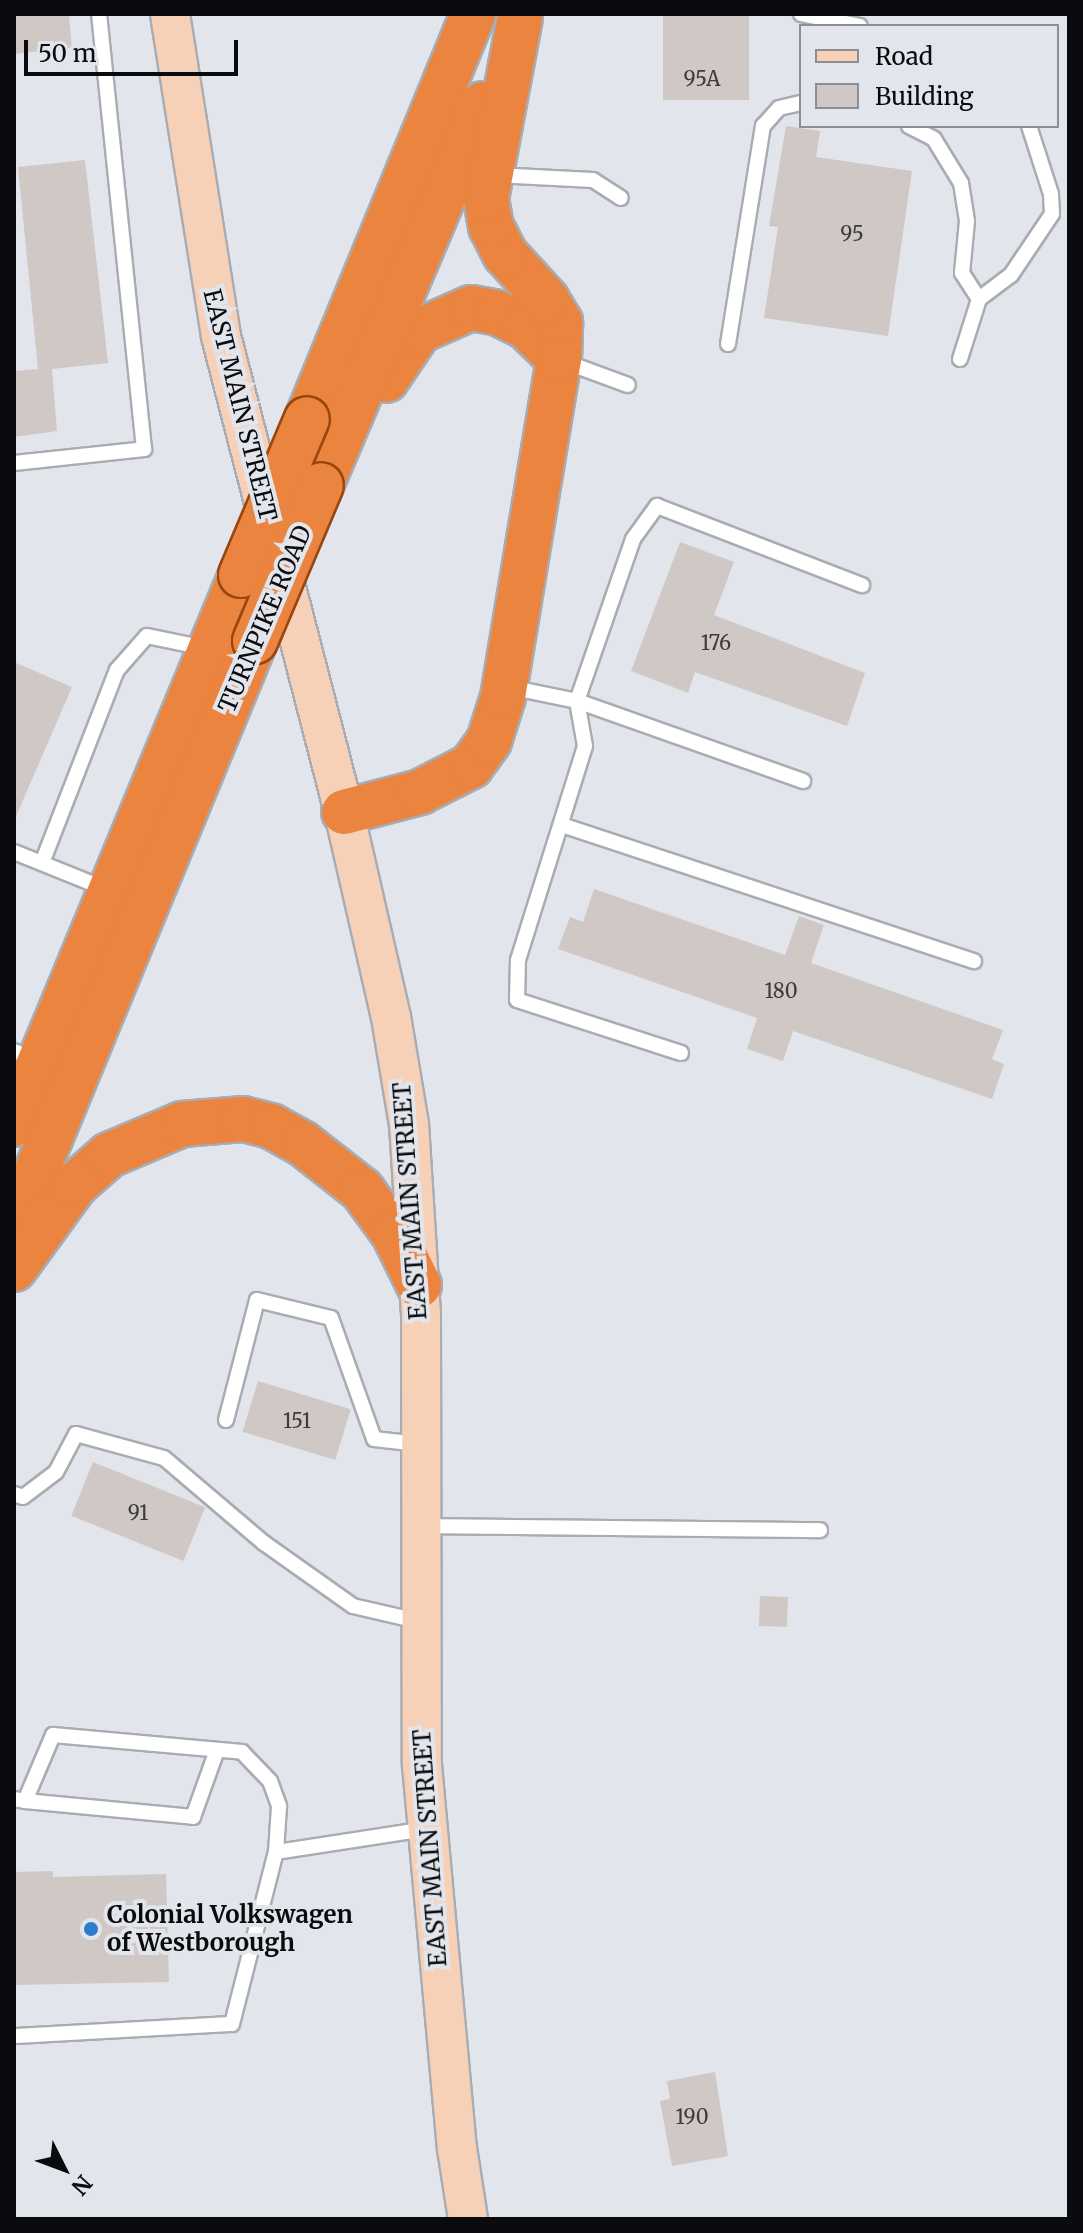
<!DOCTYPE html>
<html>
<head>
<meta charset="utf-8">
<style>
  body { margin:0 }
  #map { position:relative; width:1083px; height:2233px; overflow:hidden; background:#e2e5eb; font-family:Merriweather,serif }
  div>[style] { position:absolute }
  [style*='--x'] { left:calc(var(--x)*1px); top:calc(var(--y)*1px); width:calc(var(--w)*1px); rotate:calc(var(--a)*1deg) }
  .building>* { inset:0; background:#d0c8c5; transform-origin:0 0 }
  .roads { filter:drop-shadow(2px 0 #a9acb2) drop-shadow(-2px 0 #a9acb2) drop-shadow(0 2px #a9acb2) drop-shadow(0 -2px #a9acb2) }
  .service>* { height:14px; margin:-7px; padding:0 7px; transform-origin:7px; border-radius:7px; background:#fff }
  .secondary>* { height:38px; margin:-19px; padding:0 19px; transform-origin:19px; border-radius:19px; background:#f7d1b7 }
  .trunk>* { height:44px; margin:-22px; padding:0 22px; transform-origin:22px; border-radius:22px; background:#ea843f }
  .bridges { filter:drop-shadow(2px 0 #98460f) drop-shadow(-2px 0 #98460f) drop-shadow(0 2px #98460f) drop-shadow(0 -2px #98460f) }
  .trunk-bridge>* { height:44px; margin:-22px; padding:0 22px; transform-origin:22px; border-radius:22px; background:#ea843f }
  .dots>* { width:22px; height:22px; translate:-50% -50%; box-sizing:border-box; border:4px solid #e2e5eb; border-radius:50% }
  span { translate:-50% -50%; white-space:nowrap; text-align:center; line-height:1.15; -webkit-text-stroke:8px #e2e5eb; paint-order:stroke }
  .number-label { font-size:20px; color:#3c3a3c }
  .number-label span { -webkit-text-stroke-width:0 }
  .street-label { font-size:24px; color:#0a0b0e }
  .poi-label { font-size:24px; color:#0a0b0e; font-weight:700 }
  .left { translate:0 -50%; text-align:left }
  .frame { position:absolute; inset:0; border:16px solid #0a0b0e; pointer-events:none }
  .legend { position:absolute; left:799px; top:24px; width:260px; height:104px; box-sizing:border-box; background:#e2e5eb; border:2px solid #8c8e93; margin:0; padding:10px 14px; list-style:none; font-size:24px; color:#0a0b0e }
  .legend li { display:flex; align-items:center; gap:16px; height:40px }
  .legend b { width:40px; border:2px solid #8c8e93 }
  .north { position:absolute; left:24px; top:2129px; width:80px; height:80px; -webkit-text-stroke:6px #e2e5eb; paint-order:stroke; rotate:132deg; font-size:22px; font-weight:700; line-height:32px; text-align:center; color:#0a0b0e }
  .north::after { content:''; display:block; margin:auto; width:28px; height:36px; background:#0a0b0e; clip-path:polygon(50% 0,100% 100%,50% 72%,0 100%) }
  .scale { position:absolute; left:24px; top:40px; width:214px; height:36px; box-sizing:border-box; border:4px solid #0a0b0e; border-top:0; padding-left:10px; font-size:24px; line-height:28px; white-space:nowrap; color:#0a0b0e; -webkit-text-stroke:6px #e2e5eb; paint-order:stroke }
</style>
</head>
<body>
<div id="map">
  <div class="building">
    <div style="clip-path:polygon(14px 14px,69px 14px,72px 48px,14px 54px)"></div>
    <div style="left:663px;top:14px;width:86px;height:86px"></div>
    <div style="clip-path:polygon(786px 126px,820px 131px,816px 157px,912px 171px,888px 336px,764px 318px,778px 227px,769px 226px)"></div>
    <div style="clip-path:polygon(85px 160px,108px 363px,52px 369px,57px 431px,14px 437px,14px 371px,38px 369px,18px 167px)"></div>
    <div style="clip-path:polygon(680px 542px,734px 562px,714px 615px,865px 673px,847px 726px,695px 672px,688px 693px,631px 671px)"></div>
    <div style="clip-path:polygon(14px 662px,72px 687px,14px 821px)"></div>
    <div style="clip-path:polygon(594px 889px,785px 955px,799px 916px,824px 925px,811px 963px,1003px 1030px,992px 1059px,1004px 1064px,992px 1099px,793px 1031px,783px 1061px,747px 1049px,757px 1018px,558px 949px,570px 917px,583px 922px)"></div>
    <div style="left:258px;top:1381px;width:97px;height:53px;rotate:17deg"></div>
    <div style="left:93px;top:1462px;width:121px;height:58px;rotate:22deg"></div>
    <div style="left:760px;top:1596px;width:28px;height:30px;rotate:2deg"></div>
    <div style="clip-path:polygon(53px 1871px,53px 1877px,166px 1874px,169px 1982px,14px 1985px,14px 1872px)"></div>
    <div style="clip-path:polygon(715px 2072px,728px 2156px,672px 2166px,660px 2101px,670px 2099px,667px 2081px)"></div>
  </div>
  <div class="roads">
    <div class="service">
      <div style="--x:801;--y:14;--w:60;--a:11.5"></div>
      <div style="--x:909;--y:126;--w:28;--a:27"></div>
      <div style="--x:934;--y:139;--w:52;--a:58.5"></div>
      <div style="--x:961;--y:183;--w:38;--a:81"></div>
      <div style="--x:967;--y:221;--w:52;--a:95.5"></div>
      <div style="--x:962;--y:273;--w:31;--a:57"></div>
      <div style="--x:495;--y:175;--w:98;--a:2.9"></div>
      <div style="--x:593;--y:180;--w:33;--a:33"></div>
      <div style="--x:728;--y:344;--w:221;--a:-80.9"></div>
      <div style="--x:763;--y:126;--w:24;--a:-48"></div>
      <div style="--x:779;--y:108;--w:23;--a:-13"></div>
      <div style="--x:960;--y:359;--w:63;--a:-72.4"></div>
      <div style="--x:979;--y:299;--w:40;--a:-37"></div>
      <div style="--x:1011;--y:275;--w:73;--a:-56.1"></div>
      <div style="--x:1052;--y:214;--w:20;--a:-93"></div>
      <div style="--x:1051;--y:194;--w:71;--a:-107.9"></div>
      <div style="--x:563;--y:361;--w:69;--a:20.3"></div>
      <div style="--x:14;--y:463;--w:131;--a:-6.1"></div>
      <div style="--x:144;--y:449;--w:437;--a:-95.9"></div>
      <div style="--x:509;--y:687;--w:69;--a:11.6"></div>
      <div style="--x:577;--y:701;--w:171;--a:-70.9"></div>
      <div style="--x:633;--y:539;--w:41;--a:-54"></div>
      <div style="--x:657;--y:506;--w:220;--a:21.1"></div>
      <div style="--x:562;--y:825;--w:434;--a:18.3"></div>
      <div style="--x:14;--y:852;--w:99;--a:21.9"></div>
      <div style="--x:42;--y:863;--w:207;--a:-68.8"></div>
      <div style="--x:117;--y:670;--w:45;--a:-48.6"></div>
      <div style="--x:147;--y:636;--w:59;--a:11.7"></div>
      <div style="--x:14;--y:1051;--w:24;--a:22"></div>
      <div style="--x:681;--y:1053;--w:172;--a:-162.1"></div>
      <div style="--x:517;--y:1000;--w:40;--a:-88.6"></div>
      <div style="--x:518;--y:960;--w:224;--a:-72.6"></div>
      <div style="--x:585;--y:746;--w:46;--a:-100.1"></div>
      <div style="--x:577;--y:701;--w:240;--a:19.5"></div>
      <div style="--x:226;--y:1420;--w:124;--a:-75.5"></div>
      <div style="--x:257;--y:1300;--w:76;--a:13.7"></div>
      <div style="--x:331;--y:1318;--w:128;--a:70.4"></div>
      <div style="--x:374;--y:1439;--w:45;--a:6.3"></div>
      <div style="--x:14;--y:1494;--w:9;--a:18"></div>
      <div style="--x:23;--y:1497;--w:41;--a:-37.1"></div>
      <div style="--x:56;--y:1472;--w:43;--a:-62.2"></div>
      <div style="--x:76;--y:1434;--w:91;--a:15.3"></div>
      <div style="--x:164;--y:1458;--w:131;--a:40.4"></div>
      <div style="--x:264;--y:1543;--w:109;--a:35.3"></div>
      <div style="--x:353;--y:1606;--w:67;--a:13"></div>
      <div style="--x:425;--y:1526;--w:395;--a:0.6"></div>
      <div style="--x:14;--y:1799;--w:11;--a:10"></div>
      <div style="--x:25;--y:1801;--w:72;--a:-67"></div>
      <div style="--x:53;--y:1735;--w:190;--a:5.1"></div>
      <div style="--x:242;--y:1752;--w:40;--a:46"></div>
      <div style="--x:270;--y:1781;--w:27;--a:70"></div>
      <div style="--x:279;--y:1806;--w:46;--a:93.7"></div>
      <div style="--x:25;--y:1801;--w:169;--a:5.4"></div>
      <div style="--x:193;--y:1817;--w:71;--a:-70.3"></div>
      <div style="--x:14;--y:2036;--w:218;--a:-3.2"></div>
      <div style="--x:232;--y:2024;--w:178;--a:-75.7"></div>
      <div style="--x:276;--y:1852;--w:152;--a:-8.7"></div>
    </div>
    <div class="secondary">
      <div style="--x:170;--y:14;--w:326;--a:81"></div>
      <div style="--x:221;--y:336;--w:492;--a:75.5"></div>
      <div style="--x:344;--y:812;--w:210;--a:77.1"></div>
      <div style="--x:391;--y:1017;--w:109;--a:80.5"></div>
      <div style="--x:409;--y:1124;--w:192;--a:86.4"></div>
      <div style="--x:421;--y:1316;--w:449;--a:89.9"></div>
      <div style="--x:422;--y:1765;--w:385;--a:84.8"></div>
      <div style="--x:457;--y:2148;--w:72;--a:81.2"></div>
    </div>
    <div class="trunk">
      <div style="--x:386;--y:380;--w:59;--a:-56"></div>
      <div style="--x:419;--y:331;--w:57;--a:-23.9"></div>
      <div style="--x:471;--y:308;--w:27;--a:10"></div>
      <div style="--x:498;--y:313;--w:30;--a:26"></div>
      <div style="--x:525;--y:326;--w:47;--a:44.1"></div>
      <div style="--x:307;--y:419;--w:438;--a:-67.7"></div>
      <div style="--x:321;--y:485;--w:414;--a:-67"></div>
      <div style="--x:344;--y:812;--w:79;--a:-14.7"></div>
      <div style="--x:420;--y:792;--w:57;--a:-27"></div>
      <div style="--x:471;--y:766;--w:31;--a:-54"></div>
      <div style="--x:489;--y:741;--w:46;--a:-72.3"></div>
      <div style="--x:503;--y:697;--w:343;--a:-80.6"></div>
      <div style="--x:559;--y:359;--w:37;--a:-88"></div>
      <div style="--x:560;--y:322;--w:26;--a:-121"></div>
      <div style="--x:547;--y:300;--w:62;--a:-132.4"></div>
      <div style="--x:505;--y:254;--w:30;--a:-117"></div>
      <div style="--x:491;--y:227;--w:28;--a:-100"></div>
      <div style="--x:486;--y:199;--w:184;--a:-79.4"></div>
      <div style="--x:14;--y:1124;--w:594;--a:-67.54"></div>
      <div style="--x:14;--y:1226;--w:633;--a:-67.61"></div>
      <div style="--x:14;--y:1269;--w:104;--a:-54"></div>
      <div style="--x:75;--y:1185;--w:45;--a:-41.4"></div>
      <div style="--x:109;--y:1155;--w:79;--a:-23"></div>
      <div style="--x:182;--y:1124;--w:61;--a:-4.7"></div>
      <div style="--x:243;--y:1119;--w:29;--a:14"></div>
      <div style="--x:271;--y:1126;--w:35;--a:29"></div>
      <div style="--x:302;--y:1143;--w:76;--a:38.1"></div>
      <div style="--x:362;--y:1190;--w:54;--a:54"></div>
      <div style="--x:394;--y:1234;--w:57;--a:63.9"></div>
    </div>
  </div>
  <div class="bridges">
    <div class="trunk-bridge">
      <div style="--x:241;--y:575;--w:169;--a:-67.1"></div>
      <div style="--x:255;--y:641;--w:169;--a:-67.1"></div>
    </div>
  </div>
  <div class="dots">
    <div style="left:91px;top:1929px;background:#307ccc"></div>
  </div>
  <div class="number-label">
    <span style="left:702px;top:78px">95A</span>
    <span style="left:852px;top:233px">95</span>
    <span style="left:716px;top:642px">176</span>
    <span style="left:781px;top:990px">180</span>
    <span style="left:297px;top:1420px">151</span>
    <span style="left:138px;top:1512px">91</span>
    <span style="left:692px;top:2116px">190</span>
  </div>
  <div class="street-label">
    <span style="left:240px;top:405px;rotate:76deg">EAST MAIN STREET</span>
    <span style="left:265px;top:619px;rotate:-67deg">TURNPIKE ROAD</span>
    <span style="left:410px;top:1201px;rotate:-94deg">EAST MAIN STREET</span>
    <span style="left:430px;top:1848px;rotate:-94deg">EAST MAIN STREET</span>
  </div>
  <div class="poi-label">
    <span class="left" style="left:107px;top:1929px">Colonial Volkswagen<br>of Westborough</span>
  </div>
  <div class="frame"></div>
  <ul class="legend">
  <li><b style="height:10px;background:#f7d1b7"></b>Road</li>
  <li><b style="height:22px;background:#d0c8c5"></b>Building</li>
  </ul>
  <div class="north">N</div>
  <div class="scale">50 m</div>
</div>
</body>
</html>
